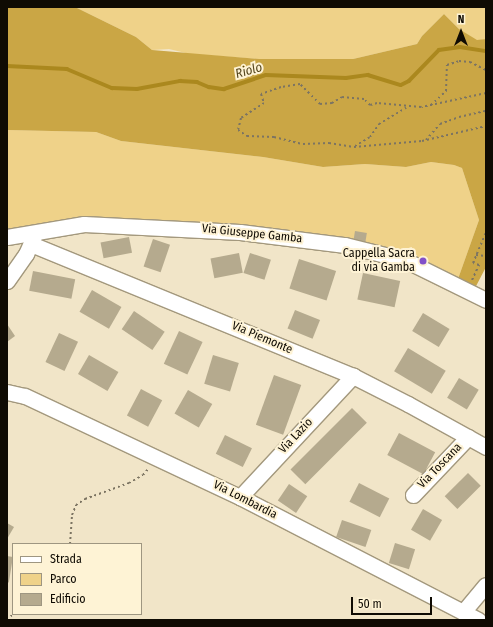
<!DOCTYPE html>
<html>
<head>
<meta charset="utf-8">
<style>
  body { margin:0 }
  #map { position:relative; width:493px; height:627px; overflow:hidden; background:#f1e5c8; font-family:"Fira Sans Condensed",sans-serif }
  div>[style] { position:absolute }
  [style*='--x'] { left:calc(var(--x)*1px); top:calc(var(--y)*1px); width:calc(var(--w)*1px); rotate:calc(var(--a)*1deg) }
  .green>* { inset:0; background:#efd289 }
  .forest>* { inset:0; background:#caa645 }
  .stream>* { height:3.5px; margin:-1.75px; padding:0 1.75px; transform-origin:1.75px; border-radius:1.75px; background:#ab881e }
  .building>* { inset:0; background:#b5aa8e; transform-origin:0 0 }
  .path>* { height:2px; margin-top:-1px; transform-origin:0; background:repeating-linear-gradient(90deg,#7c7462 0 2px,transparent 0 5px) }
  .roads { filter:drop-shadow(1px 0 #a3987d) drop-shadow(-1px 0 #a3987d) drop-shadow(0 1px #a3987d) drop-shadow(0 -1px #a3987d) }
  .minor>* { height:15px; margin:-7.5px; padding:0 7.5px; transform-origin:7.5px; border-radius:7.5px; background:#fff }
  .dots>* { width:11px; height:11px; translate:-50% -50%; box-sizing:border-box; border:2px solid #fef3d5; border-radius:50% }
  span { translate:-50% -50%; white-space:nowrap; text-align:center; line-height:1.15; -webkit-text-stroke:4px #fef3d5; paint-order:stroke }
  .street-label { font-size:12px; color:#0f0b03 }
  .poi-label { font-size:12px; color:#0f0b03 }
  .right { translate:-100% -50%; text-align:right }
  .water-label { font-size:13px; color:#52431a; font-style:italic }
  .frame { position:absolute; inset:0; border:8px solid #0f0b03; pointer-events:none }
  .legend { position:absolute; left:12px; top:543px; width:130px; height:72px; box-sizing:border-box; background:#fef3d5; border:1px solid #9e9681; margin:0; padding:5px 7px; list-style:none; font-size:12px; color:#0f0b03 }
  .legend li { display:flex; align-items:center; gap:8px; height:20px }
  .legend b { width:20px; border:1px solid #9e9681 }
  .north { position:absolute; left:441px; top:12px; width:40px; height:40px; -webkit-text-stroke:3px #fef3d5; paint-order:stroke; rotate:0deg; font-size:11px; font-weight:700; line-height:16px; text-align:center; color:#0f0b03 }
  .north::after { content:''; display:block; margin:auto; width:14px; height:18px; background:#0f0b03; clip-path:polygon(50% 0,100% 100%,50% 72%,0 100%) }
  .scale { position:absolute; left:351px; top:597px; width:81px; height:18px; box-sizing:border-box; border:2px solid #0f0b03; border-top:0; padding-left:5px; font-size:12px; line-height:14px; white-space:nowrap; color:#0f0b03; -webkit-text-stroke:3px #fef3d5; paint-order:stroke }
</style>
</head>
<body>
<div id="map">
  <div class="green">
    <div style="clip-path:polygon(75px 7px,486px 7px,486px 39px,477px 41px,459px 29px,444px 14px,422px 36px,417px 44px,353px 59px,259px 59px,190px 54px,169px 49px,152px 50px,136px 37px)"></div>
    <div style="clip-path:polygon(8px 130px,96px 132px,121px 141px,263px 157px,323px 167px,365px 164px,406px 167px,431px 162px,454px 165px,462px 168px,479px 220px,458px 279px,317px 236px,7px 228px)"></div>
  </div>
  <div class="forest">
    <div style="clip-path:polygon(7px 7px,75px 7px,136px 37px,152px 50px,259px 59px,353px 59px,417px 44px,422px 36px,444px 14px,459px 29px,477px 40px,486px 39px,486px 267px,474px 290px,458px 279px,479px 220px,462px 168px,454px 165px,431px 162px,406px 167px,365px 164px,323px 167px,263px 157px,121px 141px,96px 132px,8px 130px,7px 136px)"></div>
  </div>
  <div class="stream">
    <div style="--x:7;--y:66;--w:60;--a:2.9"></div>
    <div style="--x:67;--y:69;--w:49;--a:22.9"></div>
    <div style="--x:112;--y:88;--w:25;--a:2"></div>
    <div style="--x:137;--y:89;--w:44;--a:-10.5"></div>
    <div style="--x:180;--y:81;--w:17;--a:3"></div>
    <div style="--x:197;--y:82;--w:13;--a:23"></div>
    <div style="--x:209;--y:87;--w:15;--a:8"></div>
    <div style="--x:224;--y:89;--w:44;--a:-18.4"></div>
    <div style="--x:266;--y:75;--w:80;--a:2.1"></div>
    <div style="--x:346;--y:78;--w:22;--a:-8"></div>
    <div style="--x:368;--y:75;--w:34;--a:17"></div>
    <div style="--x:401;--y:85;--w:9;--a:-27"></div>
    <div style="--x:409;--y:81;--w:43;--a:-45.9"></div>
    <div style="--x:439;--y:50;--w:21;--a:-8"></div>
    <div style="--x:460;--y:47;--w:26;--a:9"></div>
  </div>
  <div class="building">
    <div style="left:355px;top:231px;width:12px;height:10px;rotate:9deg"></div>
    <div style="left:129px;top:237px;width:16px;height:29px;rotate:79deg"></div>
    <div style="left:153px;top:239px;width:18px;height:29px;rotate:19deg"></div>
    <div style="left:239px;top:253px;width:20px;height:29px;rotate:79deg"></div>
    <div style="left:250px;top:253px;width:22px;height:21px;rotate:18deg"></div>
    <div style="left:299px;top:259px;width:39px;height:31px;rotate:18deg"></div>
    <div style="left:33px;top:271px;width:43px;height:20px;rotate:11deg"></div>
    <div style="left:363px;top:273px;width:38px;height:27px;rotate:12deg"></div>
    <div style="left:92px;top:290px;width:34px;height:25px;rotate:30deg"></div>
    <div style="left:295px;top:310px;width:27px;height:20px;rotate:22deg"></div>
    <div style="left:134px;top:311px;width:37px;height:22px;rotate:34deg"></div>
    <div style="left:423px;top:313px;width:31px;height:21px;rotate:31deg"></div>
    <div style="clip-path:polygon(7px 324px,15px 336px,7px 342px)"></div>
    <div style="left:179px;top:331px;width:26px;height:36px;rotate:25deg"></div>
    <div style="left:59px;top:333px;width:21px;height:32px;rotate:25deg"></div>
    <div style="left:408px;top:348px;width:44px;height:27px;rotate:31deg"></div>
    <div style="left:89px;top:355px;width:34px;height:22px;rotate:30deg"></div>
    <div style="left:213px;top:355px;width:27px;height:30px;rotate:17deg"></div>
    <div style="left:274px;top:375px;width:29px;height:53px;rotate:20deg"></div>
    <div style="left:459px;top:378px;width:23px;height:23px;rotate:31deg"></div>
    <div style="left:141px;top:389px;width:24px;height:30px;rotate:28deg"></div>
    <div style="left:188px;top:390px;width:28px;height:27px;rotate:30deg"></div>
    <div style="left:352px;top:408px;width:21px;height:87px;rotate:45deg"></div>
    <div style="left:399px;top:433px;width:41px;height:25px;rotate:28deg"></div>
    <div style="left:225px;top:435px;width:30px;height:21px;rotate:26deg"></div>
    <div style="left:468px;top:473px;width:18px;height:33px;rotate:45deg"></div>
    <div style="left:359px;top:483px;width:34px;height:21px;rotate:27deg"></div>
    <div style="left:289px;top:484px;width:22px;height:20px;rotate:34deg"></div>
    <div style="left:423px;top:509px;width:22px;height:24px;rotate:30deg"></div>
    <div style="left:342px;top:520px;width:31px;height:18px;rotate:19deg"></div>
    <div style="clip-path:polygon(7px 523px,14px 527px,7px 539px)"></div>
    <div style="left:395px;top:543px;width:21px;height:21px;rotate:17deg"></div>
    <div style="left:7px;top:556px;width:6px;height:26px;rotate:9deg"></div>
  </div>
  <div class="path">
    <div style="--x:486;--y:93;--w:66;--a:167.8"></div>
    <div style="--x:421;--y:107;--w:44;--a:-174.8"></div>
    <div style="--x:377;--y:103;--w:7;--a:164"></div>
    <div style="--x:370;--y:105;--w:8;--a:-135"></div>
    <div style="--x:364;--y:99;--w:22;--a:-175"></div>
    <div style="--x:342;--y:97;--w:12;--a:149"></div>
    <div style="--x:332;--y:103;--w:12;--a:175"></div>
    <div style="--x:320;--y:104;--w:28;--a:-135"></div>
    <div style="--x:300;--y:84;--w:19;--a:171"></div>
    <div style="--x:281;--y:87;--w:21;--a:161"></div>
    <div style="--x:261;--y:94;--w:9;--a:72"></div>
    <div style="--x:264;--y:103;--w:27;--a:147"></div>
    <div style="--x:241;--y:118;--w:12;--a:104"></div>
    <div style="--x:238;--y:130;--w:11;--a:34"></div>
    <div style="--x:247;--y:136;--w:27;--a:2"></div>
    <div style="--x:274;--y:137;--w:30;--a:14"></div>
    <div style="--x:303;--y:144;--w:26;--a:-2"></div>
    <div style="--x:329;--y:143;--w:25;--a:9"></div>
    <div style="--x:354;--y:147;--w:68;--a:-5"></div>
    <div style="--x:422;--y:141;--w:66;--a:-13.2"></div>
    <div style="--x:431;--y:105;--w:21;--a:-43"></div>
    <div style="--x:446;--y:91;--w:26;--a:-88"></div>
    <div style="--x:447;--y:65;--w:13;--a:-18"></div>
    <div style="--x:459;--y:61;--w:11;--a:5"></div>
    <div style="--x:470;--y:62;--w:18;--a:27"></div>
    <div style="--x:7;--y:131;--w:21;--a:90"></div>
    <div style="--x:426;--y:140;--w:21;--a:-49"></div>
    <div style="--x:440;--y:124;--w:20;--a:-20"></div>
    <div style="--x:459;--y:117;--w:28;--a:-13"></div>
    <div style="--x:355;--y:146;--w:17;--a:-31"></div>
    <div style="--x:370;--y:137;--w:16;--a:-55"></div>
    <div style="--x:379;--y:124;--w:33;--a:-31"></div>
    <div style="--x:476;--y:255;--w:10;--a:6"></div>
    <div style="--x:472;--y:280;--w:17;--a:-65"></div>
    <div style="--x:479;--y:265;--w:6;--a:-162"></div>
    <div style="--x:473;--y:263;--w:34;--a:-67"></div>
    <div style="--x:70;--y:544;--w:29;--a:-86"></div>
    <div style="--x:72;--y:515;--w:11;--a:-68"></div>
    <div style="--x:76;--y:505;--w:11;--a:-34"></div>
    <div style="--x:85;--y:499;--w:47;--a:-20"></div>
    <div style="--x:129;--y:483;--w:16;--a:-30"></div>
    <div style="--x:143;--y:475;--w:9;--a:-49"></div>
    <div style="--x:7;--y:620;--w:8;--a:-45"></div>
  </div>
  <div class="roads">
    <div class="minor">
      <div style="--x:7;--y:237;--w:78;--a:-9.6"></div>
      <div style="--x:84;--y:224;--w:156;--a:2.9"></div>
      <div style="--x:240;--y:232;--w:106;--a:7.1"></div>
      <div style="--x:345;--y:245;--w:62;--a:14"></div>
      <div style="--x:405;--y:260;--w:90;--a:26.3"></div>
      <div style="--x:31;--y:244;--w:348;--a:22.3"></div>
      <div style="--x:353;--y:376;--w:62;--a:27"></div>
      <div style="--x:408;--y:404;--w:89;--a:28.9"></div>
      <div style="--x:7;--y:281;--w:33;--a:-55"></div>
      <div style="--x:26;--y:254;--w:20;--a:-66"></div>
      <div style="--x:7;--y:392;--w:18;--a:13"></div>
      <div style="--x:25;--y:396;--w:238;--a:25.2"></div>
      <div style="--x:240;--y:497;--w:268;--a:27.3"></div>
      <div style="--x:413;--y:495;--w:80;--a:-46.5"></div>
      <div style="--x:240;--y:497;--w:166;--a:-47"></div>
      <div style="--x:463;--y:612;--w:35;--a:-50"></div>
    </div>
  </div>
  <div class="dots">
    <div style="left:423px;top:261px;background:#8150c9"></div>
  </div>
  <div class="street-label">
    <span style="left:252px;top:234px;rotate:6deg">Via Giuseppe Gamba</span>
    <span style="left:262px;top:338px;rotate:23deg">Via Piemonte</span>
    <span style="left:296px;top:436px;rotate:-47deg">Via Lazio</span>
    <span style="left:440px;top:466px;rotate:-46deg">Via Toscana</span>
    <span style="left:245px;top:500px;rotate:27deg">Via Lombardia</span>
  </div>
  <div class="poi-label">
    <span class="right" style="left:415px;top:261px">Cappella Sacra<br>di via Gamba</span>
  </div>
  <div class="water-label">
    <span style="left:249px;top:71px;rotate:-16deg">Riolo</span>
  </div>
  <div class="frame"></div>
  <ul class="legend">
  <li><b style="height:5px;background:#fff"></b>Strada</li>
  <li><b style="height:11px;background:#efd289"></b>Parco</li>
  <li><b style="height:11px;background:#b5aa8e"></b>Edificio</li>
  </ul>
  <div class="north">N</div>
  <div class="scale">50 m</div>
</div>
</body>
</html>
